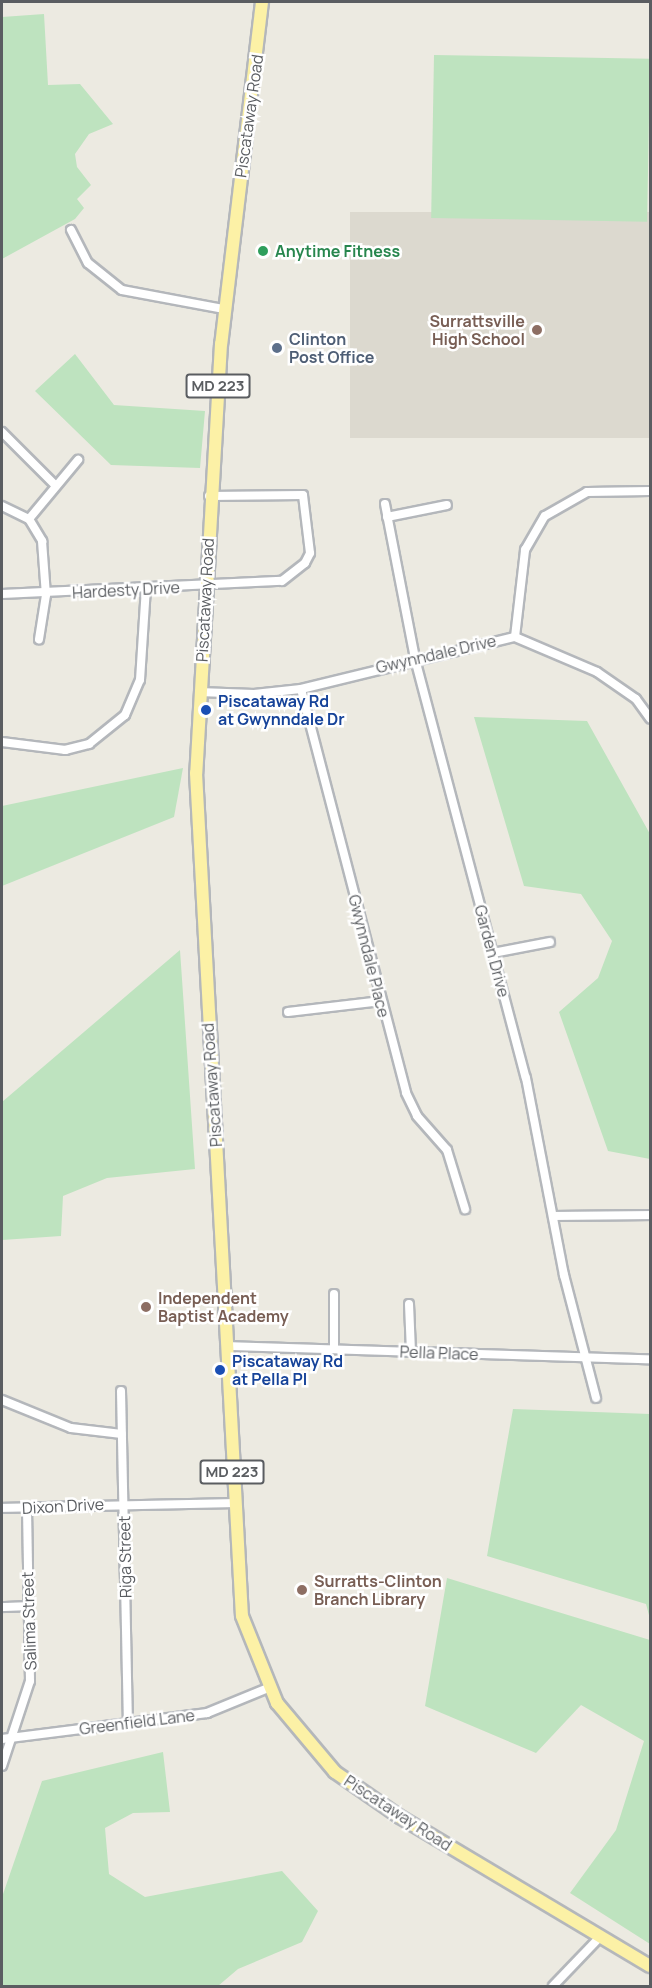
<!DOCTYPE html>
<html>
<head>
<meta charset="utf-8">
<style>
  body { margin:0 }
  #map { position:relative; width:652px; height:1988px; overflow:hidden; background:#eceae1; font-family:Manrope,sans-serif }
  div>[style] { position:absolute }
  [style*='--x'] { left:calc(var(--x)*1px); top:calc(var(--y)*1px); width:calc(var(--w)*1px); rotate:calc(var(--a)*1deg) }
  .education>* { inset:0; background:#dcd9cf; transform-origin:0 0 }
  .green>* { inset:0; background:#bee3bf; transform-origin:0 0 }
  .roads { filter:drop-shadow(2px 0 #b4b7bb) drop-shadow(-2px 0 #b4b7bb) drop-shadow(0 2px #b4b7bb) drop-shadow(0 -2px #b4b7bb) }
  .minor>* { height:8px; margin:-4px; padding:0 4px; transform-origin:4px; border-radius:4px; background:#fff }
  .primary>* { height:12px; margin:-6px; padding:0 6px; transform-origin:6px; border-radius:6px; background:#fcf1a6 }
  .dots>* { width:16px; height:16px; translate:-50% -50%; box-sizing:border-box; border:3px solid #fff; border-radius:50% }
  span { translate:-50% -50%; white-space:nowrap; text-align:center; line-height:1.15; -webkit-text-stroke:5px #fff; paint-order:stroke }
  .shield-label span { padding:2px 4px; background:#fff; border:2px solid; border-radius:4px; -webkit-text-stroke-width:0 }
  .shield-label { font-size:15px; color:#5a5d61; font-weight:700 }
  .street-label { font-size:16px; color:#5a5d61 }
  .leisure-label { font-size:16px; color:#27864d; font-weight:700 }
  .left { translate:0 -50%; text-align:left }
  .education-label { font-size:16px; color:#785e54; font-weight:700 }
  .right { translate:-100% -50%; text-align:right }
  .service-label { font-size:16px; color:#4e5e75; font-weight:700 }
  .transit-label { font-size:16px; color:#164399; font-weight:700 }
  .frame { position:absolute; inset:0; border:3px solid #5a5d61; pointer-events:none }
</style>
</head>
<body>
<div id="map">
  <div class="education">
    <div style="left:650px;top:212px;width:226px;height:300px;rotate:90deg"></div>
  </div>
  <div class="green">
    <div style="clip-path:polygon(44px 14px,48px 85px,80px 84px,113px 124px,89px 134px,75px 154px,77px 167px,91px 185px,77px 199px,84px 208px,75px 219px,2px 259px,2px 17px)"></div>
    <div style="left:434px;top:55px;width:216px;height:163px;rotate:1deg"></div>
    <div style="clip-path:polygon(75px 354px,114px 405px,205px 411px,200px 468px,111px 465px,35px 391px)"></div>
    <div style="clip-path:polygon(474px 717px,587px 721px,650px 834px,650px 1159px,608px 1151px,559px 1012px,598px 978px,612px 941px,581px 894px,524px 886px)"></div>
    <div style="clip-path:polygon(183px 768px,174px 817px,2px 886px,2px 806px)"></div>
    <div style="clip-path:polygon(180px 950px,195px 1169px,107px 1178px,63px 1196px,61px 1236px,2px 1240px,2px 1102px)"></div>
    <div style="clip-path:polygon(513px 1409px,650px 1414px,650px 1619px,646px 1604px,487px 1556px)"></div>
    <div style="clip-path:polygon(447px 1578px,650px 1640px,650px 1944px,570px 1893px,616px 1830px,644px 1741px,581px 1705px,536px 1753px,425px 1706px)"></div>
    <div style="clip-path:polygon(163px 1752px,170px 1812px,133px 1813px,105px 1828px,109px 1874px,145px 1897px,282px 1871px,318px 1911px,302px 1942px,238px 1969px,218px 1986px,2px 1986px,2px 1897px,42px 1781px)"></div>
  </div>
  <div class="roads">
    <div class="minor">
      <div style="--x:71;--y:230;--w:37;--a:63"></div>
      <div style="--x:88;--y:263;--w:43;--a:38.5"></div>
      <div style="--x:122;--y:290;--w:104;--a:10.6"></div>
      <div style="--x:2;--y:432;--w:75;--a:45"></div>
      <div style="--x:385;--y:504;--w:158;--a:79"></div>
      <div style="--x:415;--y:659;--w:433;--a:75.2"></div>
      <div style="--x:526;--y:1078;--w:201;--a:79.1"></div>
      <div style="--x:564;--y:1275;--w:127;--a:75.4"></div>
      <div style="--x:2;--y:506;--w:30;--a:26"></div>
      <div style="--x:29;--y:519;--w:26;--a:59"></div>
      <div style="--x:42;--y:541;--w:54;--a:85.8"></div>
      <div style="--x:46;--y:595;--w:45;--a:99"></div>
      <div style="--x:387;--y:517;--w:61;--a:-11.3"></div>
      <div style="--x:29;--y:519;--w:77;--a:-50.3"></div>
      <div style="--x:2;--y:594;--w:280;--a:-2.7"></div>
      <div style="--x:282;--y:581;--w:29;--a:-38"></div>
      <div style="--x:305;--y:563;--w:11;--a:-63"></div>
      <div style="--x:310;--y:553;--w:58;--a:-96.9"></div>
      <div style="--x:303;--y:495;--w:94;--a:179.4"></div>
      <div style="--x:515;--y:637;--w:88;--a:-83.4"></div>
      <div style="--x:525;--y:550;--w:39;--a:-60"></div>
      <div style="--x:545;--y:516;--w:48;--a:-29.7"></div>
      <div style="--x:587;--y:492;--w:63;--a:-0.9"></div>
      <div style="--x:301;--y:689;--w:417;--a:75.4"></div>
      <div style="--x:406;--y:1093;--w:25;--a:64"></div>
      <div style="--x:417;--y:1116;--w:45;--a:48.6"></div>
      <div style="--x:447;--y:1150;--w:62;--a:73"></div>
      <div style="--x:199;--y:692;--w:55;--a:2.1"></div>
      <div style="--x:254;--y:694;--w:47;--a:-6.1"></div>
      <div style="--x:301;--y:689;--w:220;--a:-13.7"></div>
      <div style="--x:515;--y:637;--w:89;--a:23.1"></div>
      <div style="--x:597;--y:672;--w:47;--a:34.7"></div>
      <div style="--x:636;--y:699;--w:24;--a:54"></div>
      <div style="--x:2;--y:742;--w:64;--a:7.2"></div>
      <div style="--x:65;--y:750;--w:25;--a:-14"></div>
      <div style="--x:89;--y:744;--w:46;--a:-38.9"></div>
      <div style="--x:125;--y:715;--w:38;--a:-67"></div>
      <div style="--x:140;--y:680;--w:92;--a:-86.3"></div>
      <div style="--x:493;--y:953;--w:58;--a:-10.9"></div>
      <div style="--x:288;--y:1012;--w:94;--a:-6.7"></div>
      <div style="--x:556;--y:1216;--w:94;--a:-0.6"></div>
      <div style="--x:334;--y:1294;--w:55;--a:90"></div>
      <div style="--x:409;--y:1304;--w:48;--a:87.6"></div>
      <div style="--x:228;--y:1346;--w:422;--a:1.8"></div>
      <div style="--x:121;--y:1391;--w:332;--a:88.8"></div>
      <div style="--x:2;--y:1400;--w:74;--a:22.1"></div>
      <div style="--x:71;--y:1428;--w:51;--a:6.7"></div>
      <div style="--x:2;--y:1508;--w:231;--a:-1.2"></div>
      <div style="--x:2;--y:1607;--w:25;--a:-2"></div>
      <div style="--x:2;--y:1739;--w:207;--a:-7.2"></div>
      <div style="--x:207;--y:1713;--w:66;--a:-22.3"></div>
      <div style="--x:2;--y:1766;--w:89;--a:-71.8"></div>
      <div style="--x:30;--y:1681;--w:173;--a:-91"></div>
      <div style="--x:553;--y:1986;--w:69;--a:-46.2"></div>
    </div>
    <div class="primary">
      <div style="--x:262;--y:2;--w:344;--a:96.8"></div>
      <div style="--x:221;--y:344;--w:430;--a:93.3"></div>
      <div style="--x:196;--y:773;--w:844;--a:86.88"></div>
      <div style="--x:242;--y:1616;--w:94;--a:68.1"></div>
      <div style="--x:277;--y:1703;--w:90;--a:50"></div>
      <div style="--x:335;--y:1772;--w:79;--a:34.7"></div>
      <div style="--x:400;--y:1817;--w:291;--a:30.8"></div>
    </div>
  </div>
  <div class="dots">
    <div style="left:263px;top:251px;background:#2e9e5b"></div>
    <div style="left:537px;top:330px;background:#8d6e63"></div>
    <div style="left:277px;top:348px;background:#5c6f8a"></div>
    <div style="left:206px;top:710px;background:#1a4fb4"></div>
    <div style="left:146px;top:1307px;background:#8d6e63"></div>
    <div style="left:220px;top:1370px;background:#1a4fb4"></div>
    <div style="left:302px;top:1590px;background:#8d6e63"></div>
  </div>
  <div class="shield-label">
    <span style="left:218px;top:386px">MD 223</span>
    <span style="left:232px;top:1472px">MD 223</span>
  </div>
  <div class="street-label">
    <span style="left:249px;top:116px;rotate:-82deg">Piscataway Road</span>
    <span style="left:126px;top:590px;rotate:-3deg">Hardesty Drive</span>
    <span style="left:205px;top:600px;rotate:-87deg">Piscataway Road</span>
    <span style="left:436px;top:654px;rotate:-13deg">Gwynndale Drive</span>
    <span style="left:492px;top:951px;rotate:75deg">Garden Drive</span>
    <span style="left:369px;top:956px;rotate:76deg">Gwynndale Place</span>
    <span style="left:212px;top:1085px;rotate:-94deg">Piscataway Road</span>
    <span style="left:439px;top:1353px;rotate:2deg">Pella Place</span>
    <span style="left:63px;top:1506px;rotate:-3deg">Dixon Drive</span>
    <span style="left:125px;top:1557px;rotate:-91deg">Riga Street</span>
    <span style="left:29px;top:1621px;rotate:-92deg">Salima Street</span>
    <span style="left:137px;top:1722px;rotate:-7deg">Greenfield Lane</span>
    <span style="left:398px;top:1813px;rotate:33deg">Piscataway Road</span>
  </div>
  <div class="leisure-label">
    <span class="left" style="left:275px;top:251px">Anytime Fitness</span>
  </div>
  <div class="education-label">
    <span class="right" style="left:525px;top:330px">Surrattsville<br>High School</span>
    <span class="left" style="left:158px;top:1307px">Independent<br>Baptist Academy</span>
    <span class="left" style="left:314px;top:1590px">Surratts-Clinton<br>Branch Library</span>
  </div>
  <div class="service-label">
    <span class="left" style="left:289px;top:348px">Clinton<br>Post Office</span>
  </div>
  <div class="transit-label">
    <span class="left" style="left:218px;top:710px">Piscataway Rd<br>at Gwynndale Dr</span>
    <span class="left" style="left:232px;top:1370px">Piscataway Rd<br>at Pella Pl</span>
  </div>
  <div class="frame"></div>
</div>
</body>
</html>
